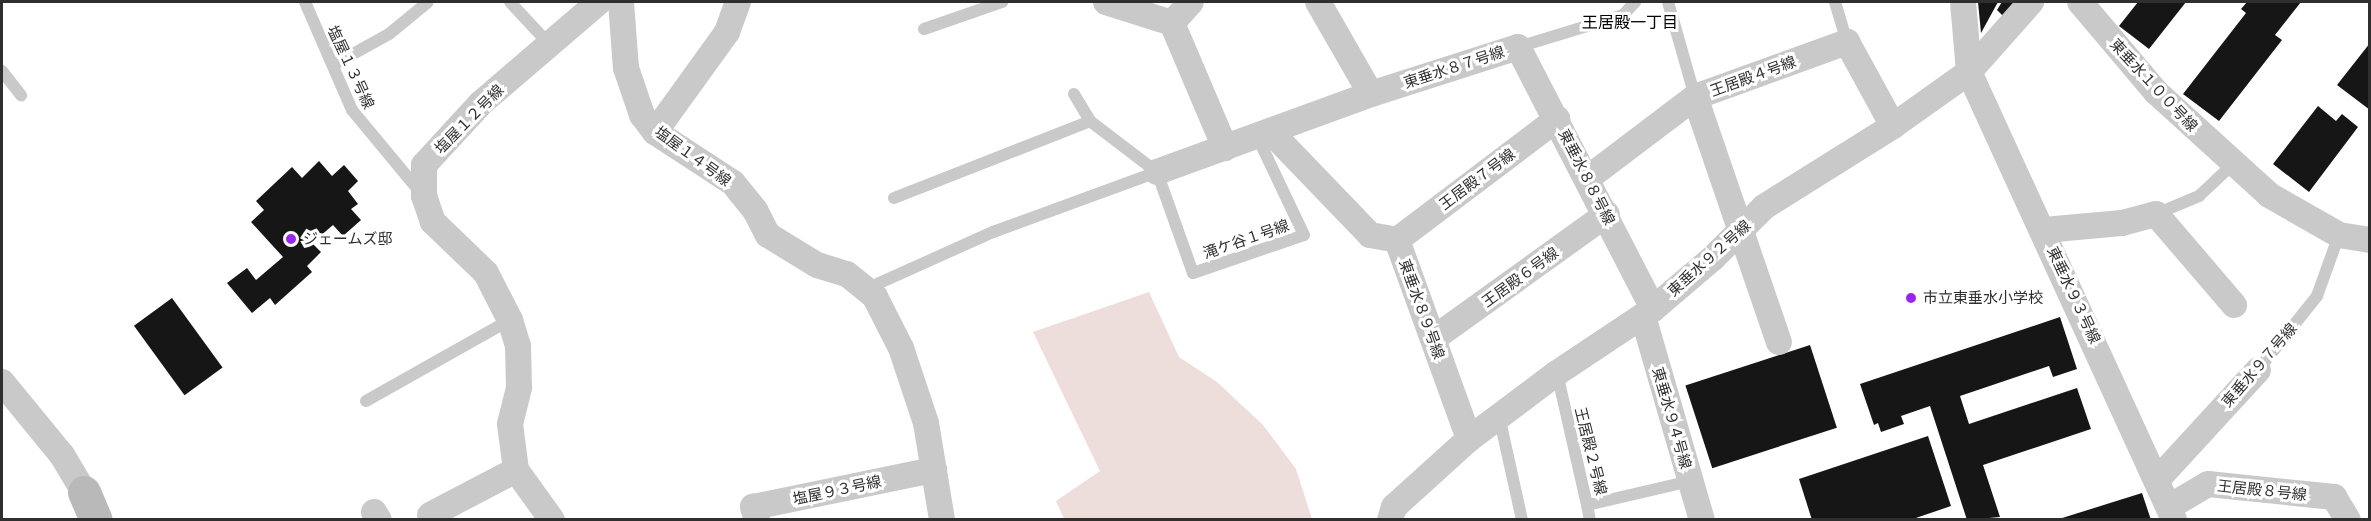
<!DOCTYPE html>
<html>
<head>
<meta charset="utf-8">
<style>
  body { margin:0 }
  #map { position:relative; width:2371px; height:521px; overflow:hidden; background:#fff; font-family:Arial,"Noto Sans JP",sans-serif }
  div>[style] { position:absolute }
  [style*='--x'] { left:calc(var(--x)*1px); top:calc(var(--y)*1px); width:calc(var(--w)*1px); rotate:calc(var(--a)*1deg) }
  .green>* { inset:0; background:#eddddb }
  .building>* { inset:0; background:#161616; transform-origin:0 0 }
  .lane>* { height:12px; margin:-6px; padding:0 6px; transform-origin:6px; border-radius:6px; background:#c9c9c9 }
  .street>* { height:26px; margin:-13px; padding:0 13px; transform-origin:13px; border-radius:13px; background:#c9c9c9 }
  .secondary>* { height:33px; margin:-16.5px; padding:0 16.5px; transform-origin:16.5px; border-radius:16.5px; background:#b9b9b9 }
  .dots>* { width:16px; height:16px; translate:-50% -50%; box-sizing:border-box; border:3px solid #fff; border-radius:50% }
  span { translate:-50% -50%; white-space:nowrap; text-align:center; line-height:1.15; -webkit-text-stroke:6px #fff; paint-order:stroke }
  .street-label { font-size:15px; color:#2f2f2f }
  .poi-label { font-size:15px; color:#2f2f2f }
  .left { translate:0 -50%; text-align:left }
  .neighbourhood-label { font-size:16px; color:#000 }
  .frame { position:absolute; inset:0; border:3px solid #2f2f2f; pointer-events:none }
</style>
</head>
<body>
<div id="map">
  <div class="green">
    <div style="clip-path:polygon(1149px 292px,1179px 357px,1217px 382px,1263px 425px,1296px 469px,1312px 519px,1064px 519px,1056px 501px,1100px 471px,1033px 332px)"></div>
  </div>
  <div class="building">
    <div style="clip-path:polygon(1978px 2px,1998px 2px,1981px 33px)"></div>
    <div style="clip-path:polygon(2002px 2px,2018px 2px,2004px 17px,1997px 10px)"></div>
    <div style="clip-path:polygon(2138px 2px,2186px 2px,2149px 49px,2119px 26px)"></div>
    <div style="clip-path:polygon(2247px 2px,2301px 2px,2275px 35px,2282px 40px,2219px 121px,2183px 94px,2246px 13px,2241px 9px)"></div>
    <div style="clip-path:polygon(2370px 43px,2370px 110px,2337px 85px)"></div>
    <div style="clip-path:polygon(2318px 106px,2336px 121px,2342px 114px,2358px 127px,2309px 192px,2273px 164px)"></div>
    <div style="clip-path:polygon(319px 161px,332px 176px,344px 165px,358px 181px,348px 191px,358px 204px,351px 209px,361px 220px,343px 236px,333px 225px,312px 243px,321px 252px,307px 266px,312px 272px,275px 305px,270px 298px,252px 313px,227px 283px,247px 268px,256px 280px,283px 257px,251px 222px,264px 210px,256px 201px,292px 167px,302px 178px)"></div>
    <div style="left:172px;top:298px;width:86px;height:47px;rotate:54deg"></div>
    <div style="clip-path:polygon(2060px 317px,2077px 369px,2053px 377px,2049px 366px,1960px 396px,1969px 424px,2077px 388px,2091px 429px,1983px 465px,2000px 517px,1967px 520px,1930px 406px,1901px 416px,1904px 424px,1881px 432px,1878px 423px,1874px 425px,1860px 384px)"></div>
    <div style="left:1810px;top:345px;width:87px;height:131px;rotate:72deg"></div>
    <div style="clip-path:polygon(1928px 436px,1951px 506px,1910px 520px,1812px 520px,1799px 479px)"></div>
    <div style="clip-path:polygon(2142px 493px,2151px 520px,2059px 520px,2059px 519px)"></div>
  </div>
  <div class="lane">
    <div style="--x:305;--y:2;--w:118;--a:66.5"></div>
    <div style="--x:352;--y:110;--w:108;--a:50.3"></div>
    <div style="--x:510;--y:2;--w:57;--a:47.1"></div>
    <div style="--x:1668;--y:2;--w:99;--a:74.1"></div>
    <div style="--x:1835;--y:2;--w:42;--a:73.3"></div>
    <div style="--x:924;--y:29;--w:83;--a:-19.1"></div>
    <div style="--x:1518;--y:47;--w:110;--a:-16.9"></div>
    <div style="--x:1623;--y:15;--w:18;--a:-47"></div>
    <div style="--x:333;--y:65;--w:64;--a:-29"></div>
    <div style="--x:389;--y:34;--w:50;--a:-39.4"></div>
    <div style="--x:2;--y:71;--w:31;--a:52"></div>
    <div style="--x:1074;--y:94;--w:31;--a:59"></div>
    <div style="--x:1157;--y:172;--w:107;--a:70.4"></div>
    <div style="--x:1193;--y:273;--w:117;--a:-18.9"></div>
    <div style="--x:1304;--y:235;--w:110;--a:-115.4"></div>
    <div style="--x:894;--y:198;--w:211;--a:-21.4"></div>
    <div style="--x:1090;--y:121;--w:84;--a:37.3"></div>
    <div style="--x:2156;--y:214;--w:47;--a:-22.7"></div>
    <div style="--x:2199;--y:196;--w:45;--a:-43.2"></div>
    <div style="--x:866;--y:289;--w:139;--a:-24.2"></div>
    <div style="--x:993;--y:232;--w:175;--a:-20.1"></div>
    <div style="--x:2258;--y:370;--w:95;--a:-51.4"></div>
    <div style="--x:2317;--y:296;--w:65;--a:-70.2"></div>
    <div style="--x:1557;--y:373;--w:135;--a:77.2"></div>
    <div style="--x:1587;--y:505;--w:106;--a:-13.1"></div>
    <div style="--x:366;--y:401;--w:165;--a:-29.4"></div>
    <div style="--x:1499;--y:416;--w:107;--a:77.5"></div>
    <div style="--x:1587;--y:505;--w:15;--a:79"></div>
  </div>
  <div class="street">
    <div style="--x:621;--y:2;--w:66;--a:85.7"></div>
    <div style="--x:626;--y:68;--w:50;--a:71.2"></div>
    <div style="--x:642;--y:115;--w:21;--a:53"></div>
    <div style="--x:655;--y:132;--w:93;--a:33.2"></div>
    <div style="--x:733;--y:183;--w:35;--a:51"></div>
    <div style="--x:755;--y:210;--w:28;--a:63"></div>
    <div style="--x:768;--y:235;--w:57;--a:31.5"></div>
    <div style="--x:817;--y:265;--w:31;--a:17"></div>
    <div style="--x:847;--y:274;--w:36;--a:39"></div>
    <div style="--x:875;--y:297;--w:57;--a:63"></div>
    <div style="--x:901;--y:348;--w:79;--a:71.6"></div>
    <div style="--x:926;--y:423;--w:98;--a:80.6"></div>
    <div style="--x:1106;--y:2;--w:69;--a:17.7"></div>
    <div style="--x:1318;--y:2;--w:106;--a:60.1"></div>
    <div style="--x:1963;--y:2;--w:70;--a:85.1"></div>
    <div style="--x:1969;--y:72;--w:493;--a:65.4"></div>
    <div style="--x:2080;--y:2;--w:118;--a:49.8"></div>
    <div style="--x:2156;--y:92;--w:153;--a:42.3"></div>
    <div style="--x:2269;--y:195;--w:81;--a:29.7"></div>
    <div style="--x:2339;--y:235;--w:31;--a:9"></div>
    <div style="--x:1172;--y:23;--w:136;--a:67"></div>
    <div style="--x:1172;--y:23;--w:28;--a:-48"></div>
    <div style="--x:1695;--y:97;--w:259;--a:71.1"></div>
    <div style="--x:1270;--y:131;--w:144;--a:46.1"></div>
    <div style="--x:1370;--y:235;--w:27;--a:10"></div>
    <div style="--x:1397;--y:240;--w:212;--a:70.1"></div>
    <div style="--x:655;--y:132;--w:123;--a:-54.2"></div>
    <div style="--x:727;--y:32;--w:32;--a:-70"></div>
    <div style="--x:1157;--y:172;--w:228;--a:-20"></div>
    <div style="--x:1371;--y:94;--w:154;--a:-17.7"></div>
    <div style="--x:1518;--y:47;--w:295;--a:62.7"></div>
    <div style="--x:1588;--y:178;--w:134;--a:-37.1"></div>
    <div style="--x:1695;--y:97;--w:162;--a:-19.9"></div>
    <div style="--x:1847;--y:42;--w:96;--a:61.3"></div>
    <div style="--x:2044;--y:230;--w:78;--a:-5.1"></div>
    <div style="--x:2122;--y:223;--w:35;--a:-15"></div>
    <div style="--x:2156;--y:214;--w:120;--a:49.4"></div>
    <div style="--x:1397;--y:240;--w:201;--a:-37.1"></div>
    <div style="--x:1643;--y:316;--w:212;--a:73.9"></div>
    <div style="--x:1433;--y:339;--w:214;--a:-35.7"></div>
    <div style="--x:2;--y:382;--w:94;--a:50.6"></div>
    <div style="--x:62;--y:455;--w:43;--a:59.3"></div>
    <div style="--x:2157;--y:480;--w:149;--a:-47.4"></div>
    <div style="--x:2169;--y:507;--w:45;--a:-30.5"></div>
    <div style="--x:2208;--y:484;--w:127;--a:5.9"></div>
    <div style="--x:2334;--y:497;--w:27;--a:59"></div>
    <div style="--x:374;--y:512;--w:9;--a:58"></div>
    <div style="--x:430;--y:515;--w:97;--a:-27.6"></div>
    <div style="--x:552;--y:520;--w:62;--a:-125.8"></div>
    <div style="--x:516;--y:470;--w:46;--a:-97.4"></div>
    <div style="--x:510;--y:424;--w:38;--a:-76"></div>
    <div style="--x:519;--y:387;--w:41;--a:-91.4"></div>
    <div style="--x:518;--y:346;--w:27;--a:-107"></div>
    <div style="--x:510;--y:320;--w:53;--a:-117.1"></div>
    <div style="--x:486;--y:273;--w:74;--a:-136.1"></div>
    <div style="--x:433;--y:222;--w:28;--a:-109"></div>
    <div style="--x:424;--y:196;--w:31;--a:-90"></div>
    <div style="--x:424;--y:165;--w:84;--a:-47.4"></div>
    <div style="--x:481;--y:103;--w:155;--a:-40.6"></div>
    <div style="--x:757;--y:520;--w:14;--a:-107"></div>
    <div style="--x:753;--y:507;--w:185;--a:-11.6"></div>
    <div style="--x:1390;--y:520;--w:14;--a:-73"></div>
    <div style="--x:1394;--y:507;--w:101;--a:-42.2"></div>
    <div style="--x:1469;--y:439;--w:110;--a:-36.9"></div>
    <div style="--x:1557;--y:373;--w:115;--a:-33.7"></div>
    <div style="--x:1653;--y:309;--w:79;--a:-40.4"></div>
    <div style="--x:1713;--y:258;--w:72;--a:-45"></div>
    <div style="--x:1764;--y:207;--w:152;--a:-32.1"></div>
    <div style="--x:1893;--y:126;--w:93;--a:-35.4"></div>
    <div style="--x:1969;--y:72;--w:94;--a:-48.5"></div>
  </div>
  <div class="secondary">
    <div style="--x:84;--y:492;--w:30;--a:67"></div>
  </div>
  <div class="dots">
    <div style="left:291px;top:239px;background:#9826f1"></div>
    <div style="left:1911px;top:298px;background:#9826f1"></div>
  </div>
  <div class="street-label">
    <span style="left:351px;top:67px;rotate:65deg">塩屋１３号線</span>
    <span style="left:1454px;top:67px;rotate:-18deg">東垂水８７号線</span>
    <span style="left:1753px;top:76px;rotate:-20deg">王居殿４号線</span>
    <span style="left:2154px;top:85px;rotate:47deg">東垂水１００号線</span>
    <span style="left:469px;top:119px;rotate:-45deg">塩屋１２号線</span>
    <span style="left:693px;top:156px;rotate:36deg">塩屋１４号線</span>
    <span style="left:1587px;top:177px;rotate:63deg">東垂水８８号線</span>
    <span style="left:1477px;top:179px;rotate:-37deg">王居殿７号線</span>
    <span style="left:1246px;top:239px;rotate:-19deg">滝ケ谷１号線</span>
    <span style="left:1709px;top:258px;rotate:-42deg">東垂水９２号線</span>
    <span style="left:1520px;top:277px;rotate:-36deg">王居殿６号線</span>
    <span style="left:2074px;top:295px;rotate:65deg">東垂水９３号線</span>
    <span style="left:1422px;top:309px;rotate:70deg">東垂水８９号線</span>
    <span style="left:2259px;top:365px;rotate:-49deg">東垂水９７号線</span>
    <span style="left:1672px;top:418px;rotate:74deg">東垂水９４号線</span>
    <span style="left:1591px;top:451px;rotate:76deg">王居殿２号線</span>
    <span style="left:837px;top:490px;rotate:-12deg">塩屋９３号線</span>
    <span style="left:2262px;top:490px;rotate:6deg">王居殿８号線</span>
  </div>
  <div class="poi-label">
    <span class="left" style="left:303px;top:239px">ジェームズ邸</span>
    <span class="left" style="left:1923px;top:298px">市立東垂水小学校</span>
  </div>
  <div class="neighbourhood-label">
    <span style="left:1630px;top:23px">王居殿一丁目</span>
  </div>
  <div class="frame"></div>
</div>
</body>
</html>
